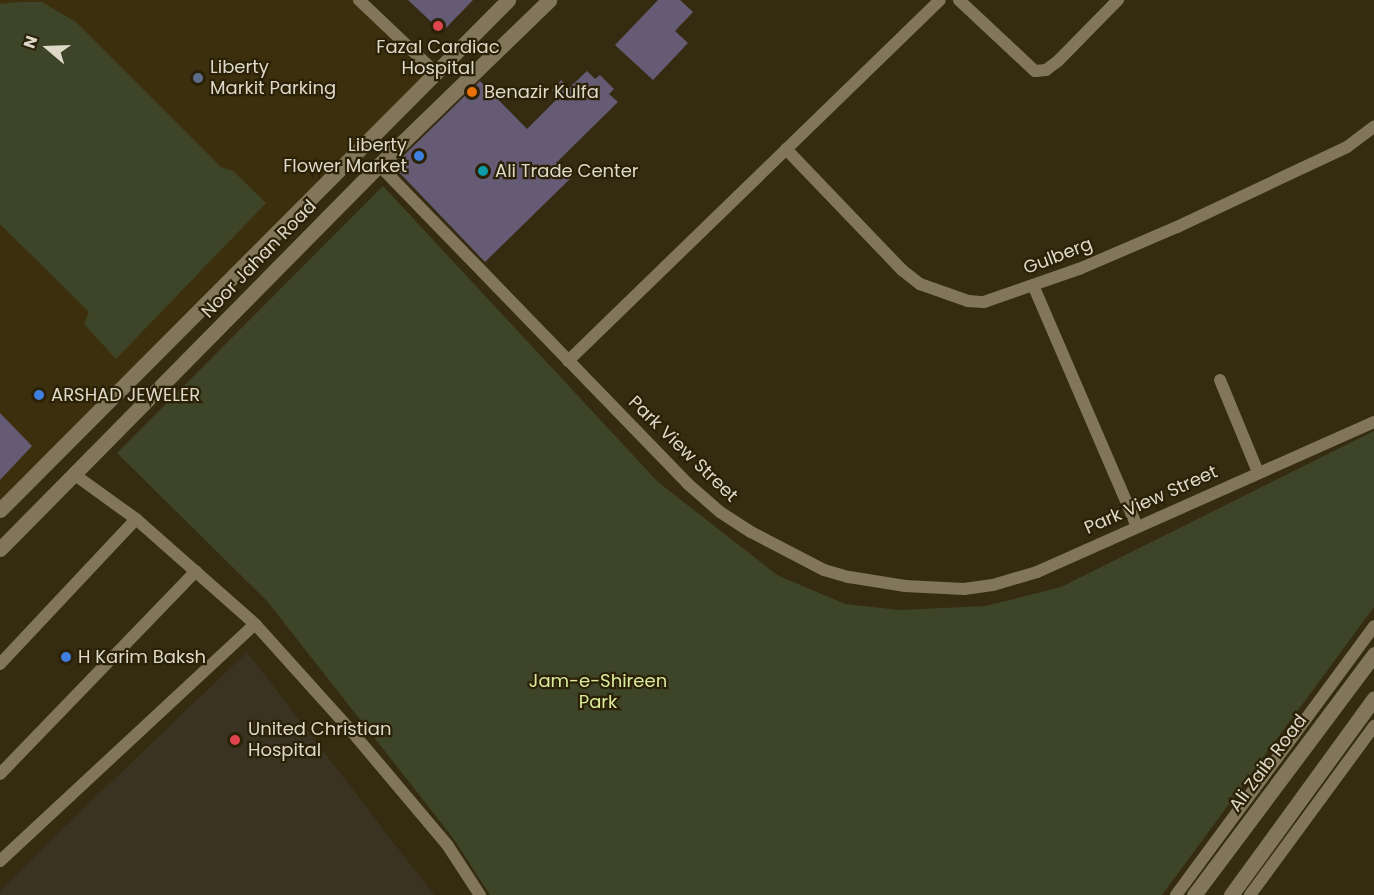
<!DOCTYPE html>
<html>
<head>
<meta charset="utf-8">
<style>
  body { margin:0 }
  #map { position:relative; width:1374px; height:895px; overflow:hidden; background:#352b11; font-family:Poppins,sans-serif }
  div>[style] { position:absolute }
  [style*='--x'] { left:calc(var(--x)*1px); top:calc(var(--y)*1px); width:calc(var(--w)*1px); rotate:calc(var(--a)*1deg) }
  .built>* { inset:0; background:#3c2f0d }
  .medical>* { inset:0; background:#3a3322 }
  .green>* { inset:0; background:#3e4428 }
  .building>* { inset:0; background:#665b74 }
  .street>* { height:12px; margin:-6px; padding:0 6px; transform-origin:6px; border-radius:6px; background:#82765a }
  .secondary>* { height:15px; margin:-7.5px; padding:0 7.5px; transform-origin:7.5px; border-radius:7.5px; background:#82765a }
  .dots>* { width:16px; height:16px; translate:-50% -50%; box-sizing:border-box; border:3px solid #2b2107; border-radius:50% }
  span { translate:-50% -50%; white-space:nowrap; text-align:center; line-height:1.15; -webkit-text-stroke:4.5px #2b2107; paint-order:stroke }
  .poi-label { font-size:18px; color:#ded8c9 }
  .left { translate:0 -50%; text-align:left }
  .right { translate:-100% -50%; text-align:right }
  .street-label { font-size:18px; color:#ded8c9 }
  .park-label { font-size:18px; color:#daeb9c }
  .north { position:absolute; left:18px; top:18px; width:60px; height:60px; -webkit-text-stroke:4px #2b2107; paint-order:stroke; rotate:289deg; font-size:16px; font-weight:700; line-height:24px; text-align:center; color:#ded8c9 }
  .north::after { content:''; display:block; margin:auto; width:21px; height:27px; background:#ded8c9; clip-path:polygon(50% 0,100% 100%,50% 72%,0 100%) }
</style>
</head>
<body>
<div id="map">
  <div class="built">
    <div style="clip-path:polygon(0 0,357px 0,433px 71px,0 510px)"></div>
  </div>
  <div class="medical">
    <div style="clip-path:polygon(247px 652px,434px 895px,0 895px,0 891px,62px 829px)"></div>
  </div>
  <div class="green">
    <div style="clip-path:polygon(19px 2px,42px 2px,76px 22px,221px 167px,233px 171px,266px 203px,116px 359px,84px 324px,89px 312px,0 224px,0 4px)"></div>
    <div style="clip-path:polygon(383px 186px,658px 482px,777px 575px,845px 604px,900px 610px,986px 606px,1061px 587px,1374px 431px,1374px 607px,1162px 895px,490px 895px,453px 838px,267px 601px,117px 453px)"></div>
  </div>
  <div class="building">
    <div style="clip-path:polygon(408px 0,473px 0,442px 32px)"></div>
    <div style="clip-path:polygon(658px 0,680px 0,693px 12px,675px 31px,688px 43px,653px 80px,615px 45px)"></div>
    <div style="clip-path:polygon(587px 71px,595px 79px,600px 75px,614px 89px,609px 94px,618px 102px,558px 161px,573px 176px,485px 262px,393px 166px,480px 81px,527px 129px,559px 97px,552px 90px,561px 80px,569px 88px)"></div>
    <div style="clip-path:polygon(0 413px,32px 446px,0 480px)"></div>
  </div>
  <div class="street">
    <div style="--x:359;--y:0;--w:106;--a:43.5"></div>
    <div style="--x:959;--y:0;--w:104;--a:43.1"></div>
    <div style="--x:1035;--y:71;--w:11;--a:-5"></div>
    <div style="--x:1046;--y:70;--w:15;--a:-37"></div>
    <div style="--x:1058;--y:61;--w:86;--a:-45.5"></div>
    <div style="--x:786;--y:149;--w:168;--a:46.2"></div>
    <div style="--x:902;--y:270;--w:23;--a:38"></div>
    <div style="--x:920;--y:284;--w:51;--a:19.5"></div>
    <div style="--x:968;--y:301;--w:16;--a:4"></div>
    <div style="--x:984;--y:302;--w:101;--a:-19.2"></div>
    <div style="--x:1079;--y:269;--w:107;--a:-23.2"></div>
    <div style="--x:1177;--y:227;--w:188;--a:-25.2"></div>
    <div style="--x:1347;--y:147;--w:34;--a:-37"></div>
    <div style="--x:379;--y:165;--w:444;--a:45.9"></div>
    <div style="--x:688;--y:484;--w:43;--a:41.2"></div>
    <div style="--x:720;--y:512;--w:37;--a:33"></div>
    <div style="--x:751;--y:532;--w:82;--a:27.5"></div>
    <div style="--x:824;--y:570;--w:26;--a:16"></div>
    <div style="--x:849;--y:577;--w:57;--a:9.1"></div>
    <div style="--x:905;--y:586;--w:59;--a:2.9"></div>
    <div style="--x:964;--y:589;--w:29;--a:-8"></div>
    <div style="--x:993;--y:585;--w:46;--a:-16.5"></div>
    <div style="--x:1037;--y:572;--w:369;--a:-24"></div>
    <div style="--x:1033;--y:285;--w:262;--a:66.7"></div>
    <div style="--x:568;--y:361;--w:518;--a:-44.14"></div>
    <div style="--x:1220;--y:380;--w:100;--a:67.6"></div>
    <div style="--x:75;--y:475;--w:75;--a:35.8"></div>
    <div style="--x:136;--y:519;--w:159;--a:41.4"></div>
    <div style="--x:255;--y:624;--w:147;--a:48"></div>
    <div style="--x:353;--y:733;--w:148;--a:49.9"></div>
    <div style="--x:448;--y:846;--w:59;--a:56.9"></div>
    <div style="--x:0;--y:664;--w:199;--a:-46.8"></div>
    <div style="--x:0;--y:774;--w:282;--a:-46"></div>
    <div style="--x:0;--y:861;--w:348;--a:-42.9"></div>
    <div style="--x:1176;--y:895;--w:334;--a:-53.6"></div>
    <div style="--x:1250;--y:895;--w:210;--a:-53.7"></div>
  </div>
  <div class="secondary">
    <div style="--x:0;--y:510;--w:720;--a:-45.11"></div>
    <div style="--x:0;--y:549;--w:540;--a:-45.38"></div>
    <div style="--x:379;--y:165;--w:237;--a:-44.1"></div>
    <div style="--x:1194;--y:895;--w:301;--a:-53.2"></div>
    <div style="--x:1231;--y:895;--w:243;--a:-54"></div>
  </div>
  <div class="dots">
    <div style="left:438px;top:26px;background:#e0444e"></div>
    <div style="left:198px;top:78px;background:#5c6f8a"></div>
    <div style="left:472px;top:92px;background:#e8710a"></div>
    <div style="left:419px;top:156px;background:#3f7fe0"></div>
    <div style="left:483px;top:171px;background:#0f9aa8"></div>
    <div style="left:39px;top:395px;background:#3f7fe0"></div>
    <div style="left:66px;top:657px;background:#3f7fe0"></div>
    <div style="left:235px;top:740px;background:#e0444e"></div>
  </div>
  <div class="poi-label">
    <span style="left:438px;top:58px">Fazal Cardiac<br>Hospital</span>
    <span class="left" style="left:210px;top:78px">Liberty<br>Markit Parking</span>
    <span class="left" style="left:484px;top:92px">Benazir Kulfa</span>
    <span class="right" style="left:407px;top:156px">Liberty<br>Flower Market</span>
    <span class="left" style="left:495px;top:171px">Ali Trade Center</span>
    <span class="left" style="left:51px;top:395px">ARSHAD JEWELER</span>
    <span class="left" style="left:78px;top:657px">H Karim Baksh</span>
    <span class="left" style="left:248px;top:740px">United Christian<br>Hospital</span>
  </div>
  <div class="street-label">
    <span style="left:1058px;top:256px;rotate:-21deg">Gulberg</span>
    <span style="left:259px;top:259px;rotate:-46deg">Noor Jahan Road</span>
    <span style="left:683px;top:449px;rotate:44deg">Park View Street</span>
    <span style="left:1151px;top:500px;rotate:-24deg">Park View Street</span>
    <span style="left:1268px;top:763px;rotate:-53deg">Ali Zaib Road</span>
  </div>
  <div class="park-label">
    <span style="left:598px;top:692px">Jam-e-Shireen<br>Park</span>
  </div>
  <div class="north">N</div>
</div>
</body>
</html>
